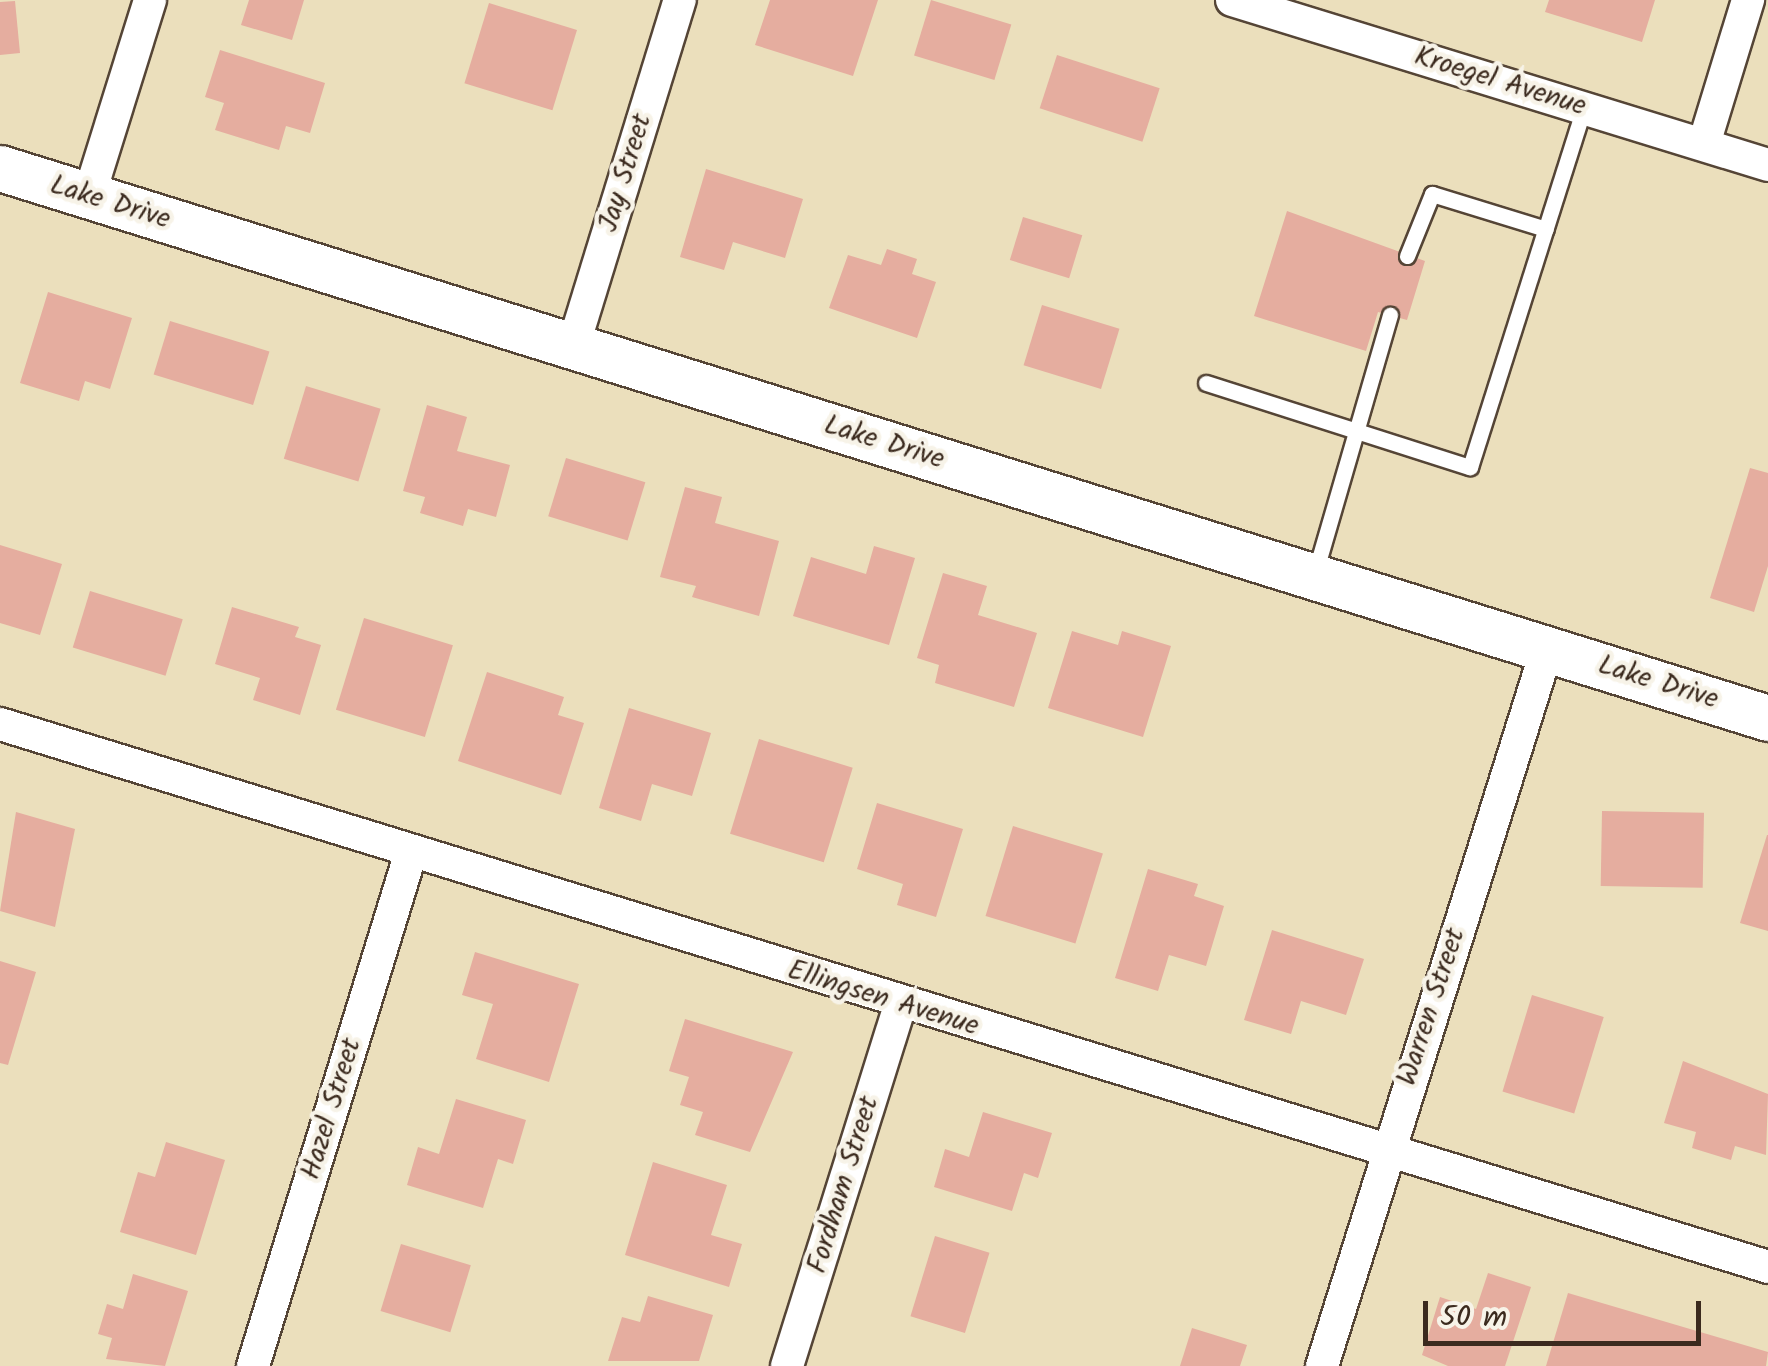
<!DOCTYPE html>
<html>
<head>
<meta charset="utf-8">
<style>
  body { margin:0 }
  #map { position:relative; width:1768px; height:1366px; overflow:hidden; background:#ebdfbc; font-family:Kalam,sans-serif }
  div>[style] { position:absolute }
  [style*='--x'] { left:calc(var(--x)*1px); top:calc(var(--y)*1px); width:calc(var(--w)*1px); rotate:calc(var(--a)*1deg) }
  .building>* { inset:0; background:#e5ad9f; transform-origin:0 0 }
  .roads { filter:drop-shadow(2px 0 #554536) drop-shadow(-2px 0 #554536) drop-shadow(0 2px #554536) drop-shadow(0 -2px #554536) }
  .lane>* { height:15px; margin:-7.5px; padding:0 7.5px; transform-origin:7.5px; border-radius:7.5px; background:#fff }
  .street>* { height:32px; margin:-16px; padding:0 16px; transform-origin:16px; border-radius:16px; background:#fff }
  .secondary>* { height:45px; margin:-22.5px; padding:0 22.5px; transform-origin:22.5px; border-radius:22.5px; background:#fff }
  span { translate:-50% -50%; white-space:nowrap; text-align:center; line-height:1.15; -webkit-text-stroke:9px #f7f3e8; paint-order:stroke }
  .street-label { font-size:28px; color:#3b2a1e }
  .scale { position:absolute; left:1423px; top:1301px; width:278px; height:45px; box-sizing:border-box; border:5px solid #3b2a1e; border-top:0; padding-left:12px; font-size:30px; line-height:35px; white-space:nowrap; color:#3b2a1e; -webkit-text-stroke:8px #f7f3e8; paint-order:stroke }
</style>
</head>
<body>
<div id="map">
  <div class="building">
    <div style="clip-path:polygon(249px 0,304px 0,292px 40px,241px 25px)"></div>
    <div style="clip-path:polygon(770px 0,878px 0,853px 76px,755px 45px)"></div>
    <div style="left:931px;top:0;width:84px;height:58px;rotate:17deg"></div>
    <div style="clip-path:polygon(1549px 0,1655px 0,1642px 42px,1545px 12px)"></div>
    <div style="clip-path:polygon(15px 1px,20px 53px,0 55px,0 2px)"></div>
    <div style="left:489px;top:3px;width:92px;height:84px;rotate:17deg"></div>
    <div style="clip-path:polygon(220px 50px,325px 83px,310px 133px,286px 126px,279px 150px,215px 130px,224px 103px,205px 97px)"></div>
    <div style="left:1057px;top:55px;width:108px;height:56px;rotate:18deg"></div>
    <div style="clip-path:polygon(706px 169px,803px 199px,785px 258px,733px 242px,724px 270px,680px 257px)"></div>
    <div style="clip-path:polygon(1287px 211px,1425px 261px,1407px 320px,1378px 312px,1366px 351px,1254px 316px)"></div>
    <div style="left:1023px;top:217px;width:62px;height:45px;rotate:17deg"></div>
    <div style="clip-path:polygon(887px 249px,917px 259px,912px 274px,936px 282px,917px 338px,829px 308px,848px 255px,881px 265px)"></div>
    <div style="clip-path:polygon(48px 292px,132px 318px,110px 389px,85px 381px,79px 401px,20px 383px)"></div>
    <div style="left:1042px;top:305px;width:81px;height:63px;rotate:17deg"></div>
    <div style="left:170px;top:321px;width:104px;height:56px;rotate:17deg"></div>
    <div style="left:306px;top:386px;width:78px;height:76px;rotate:17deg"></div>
    <div style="clip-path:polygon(427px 405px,467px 417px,457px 451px,510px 465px,496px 517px,468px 509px,463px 526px,420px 513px,425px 497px,403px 491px)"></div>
    <div style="left:566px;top:458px;width:83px;height:61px;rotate:17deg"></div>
    <div style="clip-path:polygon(1750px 468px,1768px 473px,1768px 566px,1754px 612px,1710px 598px)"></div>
    <div style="clip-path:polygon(685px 487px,722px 497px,715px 523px,779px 541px,759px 616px,692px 597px,696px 586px,660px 577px)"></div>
    <div style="clip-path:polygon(0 545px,62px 564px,40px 635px,0 623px)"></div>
    <div style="clip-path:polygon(874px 546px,915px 558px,889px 645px,793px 616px,811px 557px,866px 574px)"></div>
    <div style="clip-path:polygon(943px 573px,987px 586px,978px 615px,1037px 633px,1014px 707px,935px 683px,939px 665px,917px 658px)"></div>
    <div style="left:90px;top:591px;width:97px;height:59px;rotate:17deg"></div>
    <div style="clip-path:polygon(232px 607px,299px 627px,295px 637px,321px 645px,300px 715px,253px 700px,260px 678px,215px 664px)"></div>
    <div style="left:364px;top:618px;width:93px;height:96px;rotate:17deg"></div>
    <div style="clip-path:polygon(1072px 631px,1118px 645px,1122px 631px,1171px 646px,1143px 737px,1048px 708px)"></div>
    <div style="clip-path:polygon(487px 672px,564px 697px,558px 715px,584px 723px,561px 795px,458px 761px)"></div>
    <div style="clip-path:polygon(629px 708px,711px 733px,692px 796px,652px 784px,641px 821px,599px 808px)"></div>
    <div style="left:759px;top:739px;width:98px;height:99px;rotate:17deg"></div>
    <div style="clip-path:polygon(877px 803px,963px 829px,936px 917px,897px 905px,903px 884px,857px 869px)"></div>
    <div style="left:1602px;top:811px;width:102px;height:75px;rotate:1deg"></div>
    <div style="clip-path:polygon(16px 812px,75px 829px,55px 927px,0 911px)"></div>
    <div style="left:1013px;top:826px;width:94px;height:94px;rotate:17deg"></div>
    <div style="clip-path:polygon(1767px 835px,1768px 835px,1768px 931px,1740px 923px)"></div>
    <div style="clip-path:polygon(1148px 869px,1198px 884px,1194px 896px,1224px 906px,1206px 966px,1169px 955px,1158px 991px,1115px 978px)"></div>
    <div style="clip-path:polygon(1272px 930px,1364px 959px,1346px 1015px,1301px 1001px,1291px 1034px,1244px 1020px)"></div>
    <div style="clip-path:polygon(475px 952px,579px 984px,549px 1082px,476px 1059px,493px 1004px,462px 995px)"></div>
    <div style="clip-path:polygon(0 961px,36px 972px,8px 1065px,0 1063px)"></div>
    <div style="left:1532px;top:995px;width:75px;height:101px;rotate:17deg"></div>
    <div style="clip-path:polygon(685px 1019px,793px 1052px,750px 1152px,695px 1135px,703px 1112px,680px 1105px,689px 1077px,669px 1071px)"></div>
    <div style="clip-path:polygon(1683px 1061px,1768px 1094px,1766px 1155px,1735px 1146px,1731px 1160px,1692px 1148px,1696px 1132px,1664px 1123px)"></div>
    <div style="clip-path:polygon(456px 1099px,526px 1120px,513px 1164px,498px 1159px,483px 1208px,407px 1185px,418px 1147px,439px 1154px)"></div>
    <div style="clip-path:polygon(983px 1112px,1052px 1133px,1038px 1178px,1024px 1173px,1012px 1211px,934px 1187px,945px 1149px,969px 1157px)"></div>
    <div style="clip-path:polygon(166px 1142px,225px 1160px,196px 1255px,120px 1232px,138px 1172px,155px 1177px)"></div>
    <div style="clip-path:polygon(653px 1162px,727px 1185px,711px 1235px,742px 1244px,729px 1287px,625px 1255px)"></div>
    <div style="left:935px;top:1236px;width:57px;height:84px;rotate:17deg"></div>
    <div style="left:401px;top:1244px;width:73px;height:70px;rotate:17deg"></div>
    <div style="clip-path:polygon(1488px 1273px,1531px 1287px,1505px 1366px,1448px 1366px,1422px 1355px,1440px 1297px,1476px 1309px)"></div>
    <div style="clip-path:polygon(133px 1274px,188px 1291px,165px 1366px,106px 1359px,112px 1338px,98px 1334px,107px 1304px,123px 1309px)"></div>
    <div style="clip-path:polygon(1568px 1293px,1768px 1352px,1766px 1366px,1546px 1366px)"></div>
    <div style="clip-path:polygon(648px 1296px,713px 1315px,699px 1361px,608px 1361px,622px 1317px,640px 1322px)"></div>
    <div style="clip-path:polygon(1192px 1328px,1247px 1345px,1240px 1366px,1180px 1366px)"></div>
  </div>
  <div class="roads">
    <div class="lane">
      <div style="--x:1407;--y:256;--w:67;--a:-68"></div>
      <div style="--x:1432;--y:194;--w:119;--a:17.1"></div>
      <div style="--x:1206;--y:383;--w:277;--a:17.7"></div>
      <div style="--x:1470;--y:467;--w:377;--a:-72.4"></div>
      <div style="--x:1315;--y:573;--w:269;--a:-73.8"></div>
    </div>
    <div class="street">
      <div style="--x:1232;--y:0;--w:561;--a:17.11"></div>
      <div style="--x:1704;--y:144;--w:151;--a:-73"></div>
      <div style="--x:89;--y:196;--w:205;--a:-72.7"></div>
      <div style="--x:573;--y:347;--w:363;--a:-72.9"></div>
      <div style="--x:0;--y:724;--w:1850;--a:17.07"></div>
      <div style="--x:253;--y:1366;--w:538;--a:-72.91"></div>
      <div style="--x:787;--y:1366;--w:378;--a:-72.6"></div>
      <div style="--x:1322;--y:1366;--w:751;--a:-72.58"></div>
    </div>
    <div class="secondary">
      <div style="--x:0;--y:168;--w:1852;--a:17.28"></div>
    </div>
  </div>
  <div class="street-label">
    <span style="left:1500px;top:82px;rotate:17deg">Kroegel Avenue</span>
    <span style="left:626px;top:173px;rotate:-73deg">Jay Street</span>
    <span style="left:110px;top:203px;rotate:17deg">Lake Drive</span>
    <span style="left:884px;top:443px;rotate:17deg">Lake Drive</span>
    <span style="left:1658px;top:683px;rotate:17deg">Lake Drive</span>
    <span style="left:883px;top:999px;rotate:17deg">Ellingsen Avenue</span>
    <span style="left:1432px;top:1007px;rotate:-72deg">Warren Street</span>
    <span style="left:332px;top:1109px;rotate:-73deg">Hazel Street</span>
    <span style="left:844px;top:1185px;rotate:-73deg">Fordham Street</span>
  </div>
  <div class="scale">50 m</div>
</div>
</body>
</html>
